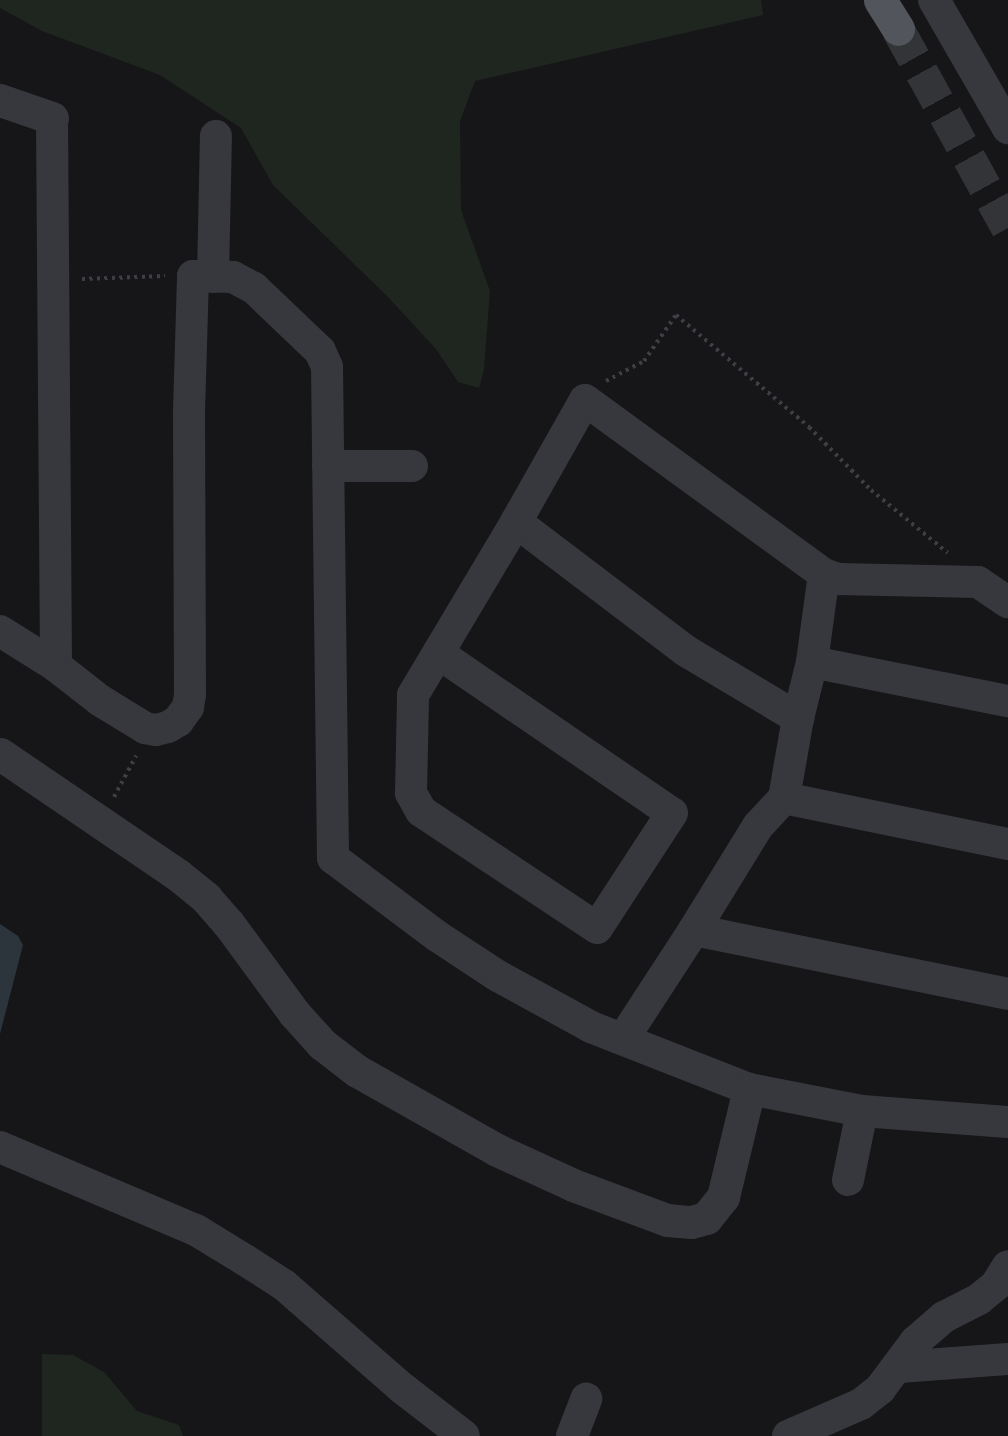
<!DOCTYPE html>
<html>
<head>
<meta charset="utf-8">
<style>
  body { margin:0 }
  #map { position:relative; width:1008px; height:1436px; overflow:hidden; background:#161618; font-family:Manrope,sans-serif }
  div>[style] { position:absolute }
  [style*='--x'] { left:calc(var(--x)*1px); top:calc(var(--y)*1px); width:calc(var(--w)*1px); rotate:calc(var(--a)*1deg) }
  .green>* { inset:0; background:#1e261f }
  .water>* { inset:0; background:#2c353c }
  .primary-tunnel>* { height:33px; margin-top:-16.5px; transform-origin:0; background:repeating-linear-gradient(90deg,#333438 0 33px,transparent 0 49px) }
  .path>* { height:4px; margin-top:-2px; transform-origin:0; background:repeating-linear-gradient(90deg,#3d3f44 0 3px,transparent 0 7.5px) }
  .minor>* { height:32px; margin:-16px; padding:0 16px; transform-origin:16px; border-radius:16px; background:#37383d }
  .tertiary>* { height:33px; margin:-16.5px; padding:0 16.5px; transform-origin:16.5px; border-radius:16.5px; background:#37383d }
  .primary>* { height:33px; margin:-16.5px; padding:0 16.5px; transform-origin:16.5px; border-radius:16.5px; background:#53555c }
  span { translate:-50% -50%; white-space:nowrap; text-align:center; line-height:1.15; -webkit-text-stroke:5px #111113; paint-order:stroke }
</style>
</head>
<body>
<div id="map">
  <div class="green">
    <div style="clip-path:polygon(0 0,761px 0,763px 15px,475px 81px,460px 121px,461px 210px,490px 291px,484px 369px,479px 388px,458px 382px,436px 349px,388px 297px,273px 185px,241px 128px,160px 75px,42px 31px,0 8px)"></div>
    <div style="clip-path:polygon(42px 1354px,73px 1355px,104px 1372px,137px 1411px,179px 1425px,183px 1436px,42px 1436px)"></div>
  </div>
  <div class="water">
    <div style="clip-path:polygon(0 924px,18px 936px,23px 945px,0 1034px)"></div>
  </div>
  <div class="primary-tunnel">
    <div style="--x:898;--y:29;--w:227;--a:61.1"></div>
  </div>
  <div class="path">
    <div style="--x:82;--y:279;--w:83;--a:-2.1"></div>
    <div style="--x:606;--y:381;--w:43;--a:-27.8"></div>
    <div style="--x:644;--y:361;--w:56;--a:-55.2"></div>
    <div style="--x:676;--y:315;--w:174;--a:40.1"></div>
    <div style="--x:809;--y:427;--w:88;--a:45.5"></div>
    <div style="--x:871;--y:490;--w:99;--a:39.3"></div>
    <div style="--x:114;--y:797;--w:47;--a:-61.8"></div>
  </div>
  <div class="minor">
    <div style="--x:934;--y:0;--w:148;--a:60"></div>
    <div style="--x:52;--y:118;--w:548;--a:89.58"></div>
    <div style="--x:56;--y:666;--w:57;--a:37.9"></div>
    <div style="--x:101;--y:701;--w:52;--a:31.5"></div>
    <div style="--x:145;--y:728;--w:11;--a:10"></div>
    <div style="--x:156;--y:730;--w:12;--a:-14"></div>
    <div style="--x:168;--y:727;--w:12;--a:-31"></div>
    <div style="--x:178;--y:721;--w:17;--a:-54"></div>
    <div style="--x:188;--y:707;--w:12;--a:-81"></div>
    <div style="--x:190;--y:695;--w:283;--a:-90.2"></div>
    <div style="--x:189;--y:412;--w:136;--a:-88.3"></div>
    <div style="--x:193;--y:276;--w:40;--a:1.4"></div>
    <div style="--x:233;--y:277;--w:24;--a:28"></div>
    <div style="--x:254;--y:288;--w:91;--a:43.7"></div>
    <div style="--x:320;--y:351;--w:17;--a:66"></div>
    <div style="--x:327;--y:367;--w:491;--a:89.3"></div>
    <div style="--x:333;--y:858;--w:130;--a:36.9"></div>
    <div style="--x:437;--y:936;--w:73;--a:33.3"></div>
    <div style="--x:498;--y:976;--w:106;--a:28.7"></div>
    <div style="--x:591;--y:1027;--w:170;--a:21.4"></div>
    <div style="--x:749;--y:1089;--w:115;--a:11"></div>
    <div style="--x:862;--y:1111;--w:146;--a:4.3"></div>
    <div style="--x:213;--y:277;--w:141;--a:-88.8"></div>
    <div style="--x:328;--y:466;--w:84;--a:0"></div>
    <div style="--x:516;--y:522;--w:213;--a:37.2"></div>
    <div style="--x:686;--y:651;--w:131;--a:30.9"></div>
    <div style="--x:824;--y:574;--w:15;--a:20"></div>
    <div style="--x:838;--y:579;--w:140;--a:1.2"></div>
    <div style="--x:978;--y:582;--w:36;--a:34"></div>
    <div style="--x:0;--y:631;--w:66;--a:32"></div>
    <div style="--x:438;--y:653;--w:283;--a:34.4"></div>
    <div style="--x:672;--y:813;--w:137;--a:123.1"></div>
    <div style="--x:597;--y:928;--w:211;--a:-146.4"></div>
    <div style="--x:421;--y:811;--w:21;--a:-119"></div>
    <div style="--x:411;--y:793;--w:98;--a:-88.8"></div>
    <div style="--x:413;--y:695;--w:201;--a:-59.2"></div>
    <div style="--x:516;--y:522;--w:140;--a:-60.5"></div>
    <div style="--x:585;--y:400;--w:296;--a:36.1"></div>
    <div style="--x:824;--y:574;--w:89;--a:97.8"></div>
    <div style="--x:812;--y:662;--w:58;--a:104"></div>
    <div style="--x:798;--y:718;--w:81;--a:99.9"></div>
    <div style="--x:812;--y:662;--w:200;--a:11.3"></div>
    <div style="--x:694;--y:930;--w:320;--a:11.5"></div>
    <div style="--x:623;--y:1039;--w:130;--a:-56.9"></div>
    <div style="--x:694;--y:930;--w:122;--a:-58.4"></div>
    <div style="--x:758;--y:826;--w:38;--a:-47"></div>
    <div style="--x:784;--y:798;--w:229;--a:11.6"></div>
    <div style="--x:0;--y:1147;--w:213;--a:23"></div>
    <div style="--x:196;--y:1230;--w:57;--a:31.5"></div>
    <div style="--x:245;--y:1260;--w:46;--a:32.7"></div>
    <div style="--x:284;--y:1285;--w:157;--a:41.1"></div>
    <div style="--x:402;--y:1388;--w:78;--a:37.7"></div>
    <div style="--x:848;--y:1180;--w:70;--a:-78.5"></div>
    <div style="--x:899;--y:1367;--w:109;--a:-4.2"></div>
    <div style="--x:572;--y:1436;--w:40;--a:-69"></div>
    <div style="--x:788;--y:1436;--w:80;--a:-23.7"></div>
    <div style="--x:861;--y:1404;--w:24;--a:-38"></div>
    <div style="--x:880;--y:1389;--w:59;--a:-53.3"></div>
    <div style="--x:915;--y:1342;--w:38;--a:-41"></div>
    <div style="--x:944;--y:1317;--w:39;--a:-27"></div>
    <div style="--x:979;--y:1299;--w:22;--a:-39"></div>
    <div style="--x:996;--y:1285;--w:22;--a:-58"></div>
  </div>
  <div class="tertiary">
    <div style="--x:0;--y:100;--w:55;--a:19.1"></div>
    <div style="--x:0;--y:754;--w:215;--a:34.2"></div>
    <div style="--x:178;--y:875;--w:36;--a:39"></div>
    <div style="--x:206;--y:898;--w:33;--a:49"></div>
    <div style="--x:228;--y:923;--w:112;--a:53.7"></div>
    <div style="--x:294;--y:1013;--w:42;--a:47.9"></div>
    <div style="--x:322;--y:1044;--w:44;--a:37.6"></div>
    <div style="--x:357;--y:1071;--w:161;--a:29.4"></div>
    <div style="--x:497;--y:1150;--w:84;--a:24.7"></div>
    <div style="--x:573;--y:1185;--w:100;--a:20.4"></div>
    <div style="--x:667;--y:1220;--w:24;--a:5"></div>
    <div style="--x:691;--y:1222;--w:16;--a:-15"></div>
    <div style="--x:706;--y:1218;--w:27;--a:-51"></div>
    <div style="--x:723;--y:1197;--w:111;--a:-76.5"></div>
  </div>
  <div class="primary">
    <div style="--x:880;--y:0;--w:34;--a:58"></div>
  </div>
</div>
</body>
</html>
